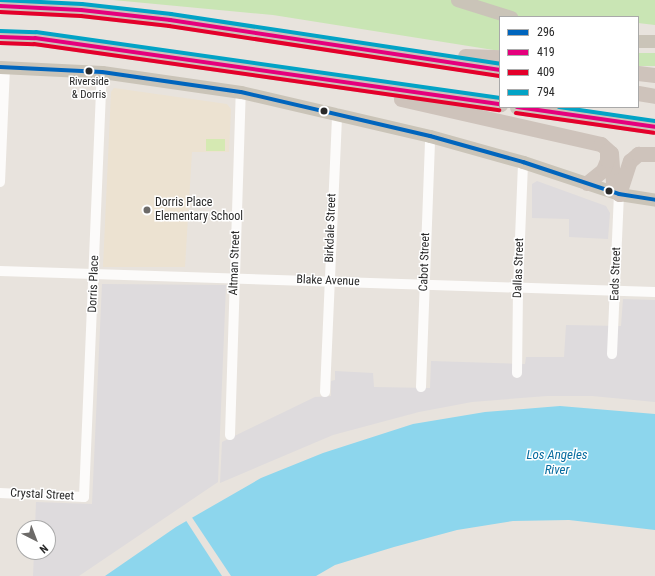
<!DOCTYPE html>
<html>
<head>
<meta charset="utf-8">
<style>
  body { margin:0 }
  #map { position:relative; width:655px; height:576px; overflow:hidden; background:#e8e3dd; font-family:"Roboto Condensed",sans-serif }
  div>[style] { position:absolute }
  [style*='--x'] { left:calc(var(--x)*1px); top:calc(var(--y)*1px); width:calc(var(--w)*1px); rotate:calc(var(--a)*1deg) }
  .industrial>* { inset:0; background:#dedbdd }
  .education>* { inset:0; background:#ece2d1 }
  .green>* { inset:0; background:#c9e5b4; transform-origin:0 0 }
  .pitch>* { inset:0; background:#d5e9b2; transform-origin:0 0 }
  .water>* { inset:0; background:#8dd6ed }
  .pier>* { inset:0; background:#e8e3dd }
  .minor>* { height:10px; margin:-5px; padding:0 5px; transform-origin:5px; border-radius:5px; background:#fcfbfa }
  .major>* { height:13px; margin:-6.5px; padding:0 6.5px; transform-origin:6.5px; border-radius:6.5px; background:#cac4b8 }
  .highway>* { height:15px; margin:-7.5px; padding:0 7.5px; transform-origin:7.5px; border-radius:7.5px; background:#cec3bb }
  .bus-1>* { height:4px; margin:-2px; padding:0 2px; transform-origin:2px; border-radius:2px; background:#0065bd }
  .bus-2>* { height:4px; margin:-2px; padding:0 2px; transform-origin:2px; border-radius:2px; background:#e5007d }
  .bus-3>* { height:4px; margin:-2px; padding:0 2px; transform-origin:2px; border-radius:2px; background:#e4002b }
  .bus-4>* { height:4px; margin:-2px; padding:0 2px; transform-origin:2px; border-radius:2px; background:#02a3c6 }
  .dots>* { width:11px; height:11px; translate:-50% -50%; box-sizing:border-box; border:2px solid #fff; border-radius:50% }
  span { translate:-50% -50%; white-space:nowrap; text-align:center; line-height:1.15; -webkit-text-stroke:3px #fff; paint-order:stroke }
  .bus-label { font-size:11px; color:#292929 }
  .poi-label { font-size:12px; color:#292929 }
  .left { translate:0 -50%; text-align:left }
  .street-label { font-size:12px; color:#292929 }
  .water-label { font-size:13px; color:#076c9f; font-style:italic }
  .legend { position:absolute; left:499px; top:16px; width:140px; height:92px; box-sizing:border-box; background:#fff; border:1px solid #a9a9a9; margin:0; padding:5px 7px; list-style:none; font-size:12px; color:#292929 }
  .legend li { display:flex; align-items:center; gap:8px; height:20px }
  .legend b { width:20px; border:1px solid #a9a9a9 }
  .north { position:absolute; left:16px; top:520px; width:40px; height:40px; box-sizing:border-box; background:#fff; border:1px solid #a9a9a9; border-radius:50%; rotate:138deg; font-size:11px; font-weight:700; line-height:16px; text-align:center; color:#292929 }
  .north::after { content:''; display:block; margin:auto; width:14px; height:18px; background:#6c6a68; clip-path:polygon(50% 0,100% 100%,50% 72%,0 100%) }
</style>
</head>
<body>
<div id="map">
  <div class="industrial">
    <div style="clip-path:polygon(537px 181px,606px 206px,610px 213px,608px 239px,569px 237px,569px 219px,532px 218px,532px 184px)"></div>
    <div style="clip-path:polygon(102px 284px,226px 285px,218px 482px,79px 576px,33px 576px,34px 552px,48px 552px,48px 528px,35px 528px,36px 502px,92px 504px)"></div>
    <div style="clip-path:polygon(623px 299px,655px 300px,655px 402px,592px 396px,547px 396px,472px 402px,419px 412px,333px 435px,220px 483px,222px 442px,315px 397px,331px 396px,331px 381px,335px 380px,335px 371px,373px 373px,374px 387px,430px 388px,431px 361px,525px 364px,526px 357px,564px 357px,566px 325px,621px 326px)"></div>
  </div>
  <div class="education">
    <div style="clip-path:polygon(114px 88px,227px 104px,231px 109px,229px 152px,192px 152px,185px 267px,103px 267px,111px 92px)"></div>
  </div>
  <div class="green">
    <div style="clip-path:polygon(113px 0,655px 0,655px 25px,638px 23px,638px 17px,500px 17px,500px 51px,273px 15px)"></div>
    <div style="left:638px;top:53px;width:17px;height:13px"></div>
  </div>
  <div class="pitch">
    <div style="left:206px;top:139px;width:19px;height:12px"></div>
  </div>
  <div class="water">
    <div style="clip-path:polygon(560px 406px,655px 414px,655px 530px,569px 520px,513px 521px,457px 530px,394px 547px,335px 565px,316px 576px,105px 576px,176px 527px,261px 478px,323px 453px,413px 424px,485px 412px)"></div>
  </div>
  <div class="pier">
    <div style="clip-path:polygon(191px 516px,231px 576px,222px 576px,185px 519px)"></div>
  </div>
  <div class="minor">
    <div style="--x:0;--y:182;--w:115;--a:-87.5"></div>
    <div style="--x:0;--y:271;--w:655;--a:1.84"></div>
    <div style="--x:612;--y:354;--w:160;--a:-87.5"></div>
    <div style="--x:517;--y:373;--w:85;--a:-89.3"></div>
    <div style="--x:518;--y:288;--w:126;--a:-87.7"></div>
    <div style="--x:421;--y:387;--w:251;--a:-87.9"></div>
    <div style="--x:325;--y:392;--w:279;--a:-87.5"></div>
    <div style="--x:230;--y:435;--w:343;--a:-88.2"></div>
    <div style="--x:0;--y:493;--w:84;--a:2.7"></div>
    <div style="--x:84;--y:497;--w:425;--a:-87.6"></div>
  </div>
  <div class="major">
    <div style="--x:457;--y:0;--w:57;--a:17.5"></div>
    <div style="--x:638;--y:41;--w:17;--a:0"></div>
    <div style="--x:0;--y:67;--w:102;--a:2.8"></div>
    <div style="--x:102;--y:72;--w:140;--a:8.2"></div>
    <div style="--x:241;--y:92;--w:194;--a:13.1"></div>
    <div style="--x:430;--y:136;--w:97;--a:15.6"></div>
    <div style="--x:523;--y:162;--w:101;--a:18.4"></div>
    <div style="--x:619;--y:194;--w:36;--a:9"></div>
  </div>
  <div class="highway">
    <div style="--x:0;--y:6;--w:81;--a:2.8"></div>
    <div style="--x:81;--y:10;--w:90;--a:6.4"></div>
    <div style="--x:170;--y:20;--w:334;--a:8.6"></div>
    <div style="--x:0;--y:37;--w:35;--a:2"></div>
    <div style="--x:35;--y:38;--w:470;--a:8.1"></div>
    <div style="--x:465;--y:56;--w:35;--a:2"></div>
    <div style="--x:638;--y:73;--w:17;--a:7"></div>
    <div style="--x:638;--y:93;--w:17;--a:10"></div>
    <div style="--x:401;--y:99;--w:205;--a:12.7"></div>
    <div style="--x:601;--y:144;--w:13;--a:42"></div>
    <div style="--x:611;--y:153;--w:28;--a:86"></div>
    <div style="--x:613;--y:181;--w:14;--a:65"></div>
    <div style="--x:517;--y:107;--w:139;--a:8.2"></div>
    <div style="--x:587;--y:183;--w:21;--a:-39"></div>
    <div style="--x:603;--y:170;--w:11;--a:-68"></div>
    <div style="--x:607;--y:160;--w:9;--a:-90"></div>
    <div style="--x:619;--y:194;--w:35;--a:-72"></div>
    <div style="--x:630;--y:161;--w:11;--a:-41"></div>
    <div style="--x:638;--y:154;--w:17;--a:0"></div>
  </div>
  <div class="bus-1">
    <div style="--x:0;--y:67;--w:102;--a:2.8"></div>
    <div style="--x:102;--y:72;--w:140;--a:8.2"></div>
    <div style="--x:241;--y:92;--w:194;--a:13.1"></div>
    <div style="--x:430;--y:136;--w:97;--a:15.6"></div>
    <div style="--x:523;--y:162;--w:101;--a:18.4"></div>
    <div style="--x:619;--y:194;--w:36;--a:9"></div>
  </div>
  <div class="bus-2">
    <div style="--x:0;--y:6;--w:81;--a:2.8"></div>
    <div style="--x:81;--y:10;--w:90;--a:6.4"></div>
    <div style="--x:170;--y:20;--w:334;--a:8.6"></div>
    <div style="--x:0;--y:37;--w:35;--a:2"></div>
    <div style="--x:35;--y:38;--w:470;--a:8.1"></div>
    <div style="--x:517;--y:107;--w:139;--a:8.2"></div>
  </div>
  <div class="bus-3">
    <div style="--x:0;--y:12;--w:81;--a:2.8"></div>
    <div style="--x:81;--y:16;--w:89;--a:6.5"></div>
    <div style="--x:169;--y:26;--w:334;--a:8.6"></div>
    <div style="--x:0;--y:43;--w:34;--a:2"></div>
    <div style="--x:34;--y:44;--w:470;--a:8.1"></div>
    <div style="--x:516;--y:113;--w:139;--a:8.2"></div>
  </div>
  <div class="bus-4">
    <div style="--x:0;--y:0;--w:82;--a:2.8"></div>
    <div style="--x:82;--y:4;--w:90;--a:6.4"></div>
    <div style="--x:171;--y:14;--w:333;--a:8.6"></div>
    <div style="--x:0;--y:31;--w:36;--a:2"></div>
    <div style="--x:36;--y:32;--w:469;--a:8.1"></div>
    <div style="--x:559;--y:107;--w:97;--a:8.3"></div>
  </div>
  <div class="dots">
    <div style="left:89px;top:71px;background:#292929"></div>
    <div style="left:324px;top:111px;background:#292929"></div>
    <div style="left:609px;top:191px;background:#292929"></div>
    <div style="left:147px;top:210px;background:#6c6a68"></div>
  </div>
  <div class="bus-label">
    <span style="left:89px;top:89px">Riverside<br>&amp; Dorris</span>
  </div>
  <div class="poi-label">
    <span class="left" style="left:155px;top:210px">Dorris Place<br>Elementary School</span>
  </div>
  <div class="street-label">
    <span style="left:331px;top:228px;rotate:-88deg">Birkdale Street</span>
    <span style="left:425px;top:262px;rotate:-88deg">Cabot Street</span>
    <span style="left:235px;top:263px;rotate:-88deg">Altman Street</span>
    <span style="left:519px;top:268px;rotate:-88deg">Dallas Street</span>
    <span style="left:616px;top:274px;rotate:-88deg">Eads Street</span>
    <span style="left:328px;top:281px;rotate:2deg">Blake Avenue</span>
    <span style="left:94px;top:284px;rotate:-88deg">Dorris Place</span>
    <span style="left:42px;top:495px;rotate:3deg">Crystal Street</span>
  </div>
  <div class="water-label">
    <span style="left:557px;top:463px">Los Angeles<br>River</span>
  </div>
  <ul class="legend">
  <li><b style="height:5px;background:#0065bd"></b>296</li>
  <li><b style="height:5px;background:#e5007d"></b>419</li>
  <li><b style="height:5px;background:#e4002b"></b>409</li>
  <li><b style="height:5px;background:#02a3c6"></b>794</li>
  </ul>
  <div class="north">N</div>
</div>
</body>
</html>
